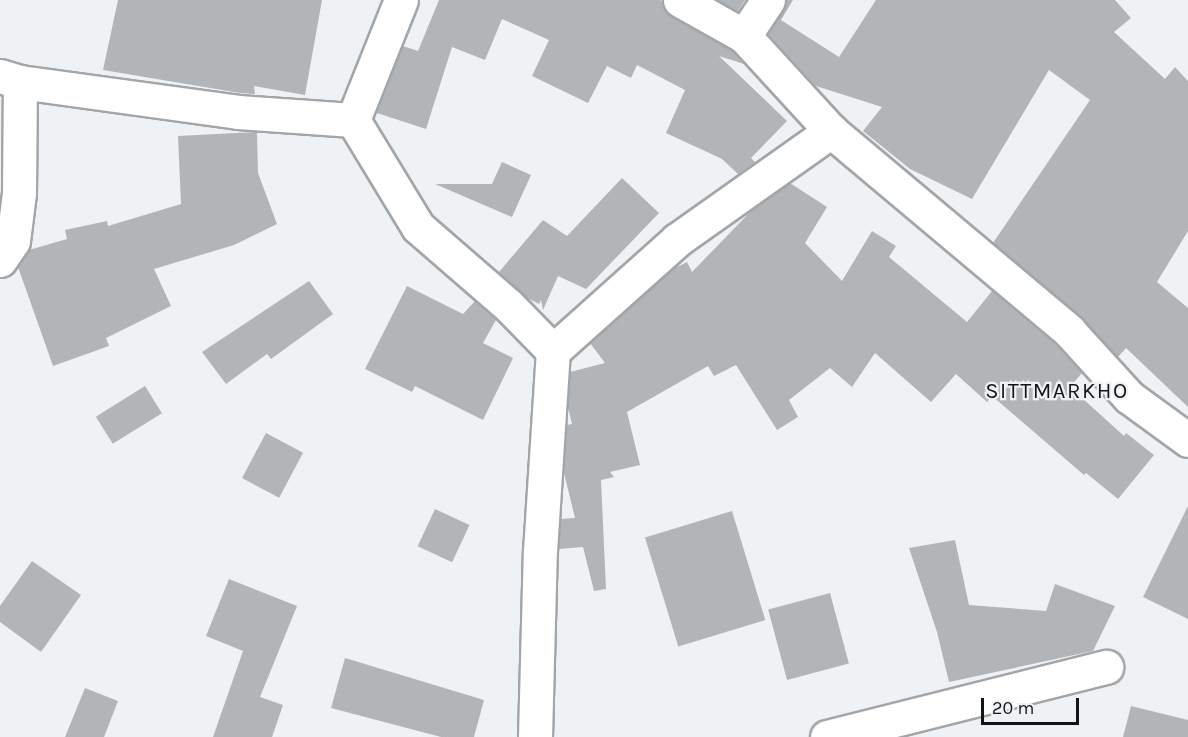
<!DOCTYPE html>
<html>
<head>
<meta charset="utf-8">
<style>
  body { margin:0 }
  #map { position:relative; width:1188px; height:737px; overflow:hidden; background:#eff2f5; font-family:Karla,sans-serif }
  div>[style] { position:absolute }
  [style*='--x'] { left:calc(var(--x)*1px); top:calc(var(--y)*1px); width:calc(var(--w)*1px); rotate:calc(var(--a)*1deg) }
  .building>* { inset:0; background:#b2b5b8; transform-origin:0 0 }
  .roads { filter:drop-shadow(2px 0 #a3a6a9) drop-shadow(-2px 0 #a3a6a9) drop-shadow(0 2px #a3a6a9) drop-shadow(0 -2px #a3a6a9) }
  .street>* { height:33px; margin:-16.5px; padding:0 16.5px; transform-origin:16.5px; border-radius:16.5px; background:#fff }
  span { translate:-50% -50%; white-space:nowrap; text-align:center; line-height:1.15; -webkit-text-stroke:4.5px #eff2f5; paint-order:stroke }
  .quarter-label { font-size:22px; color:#131415; letter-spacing:1.5px }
  .scale { position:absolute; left:981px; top:698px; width:98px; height:27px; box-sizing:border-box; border:3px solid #131415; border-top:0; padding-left:8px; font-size:18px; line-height:21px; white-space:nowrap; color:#131415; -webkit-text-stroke:4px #eff2f5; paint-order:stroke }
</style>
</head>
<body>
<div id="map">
  <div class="building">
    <div style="clip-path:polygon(118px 0,322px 0,305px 95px,254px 86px,255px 94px,240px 93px,103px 70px)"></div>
    <div style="clip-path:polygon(439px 0,661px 0,671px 16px,732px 51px,744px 64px,719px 56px,787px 121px,751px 158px,755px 162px,738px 174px,722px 159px,666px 133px,685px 90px,637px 65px,631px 78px,607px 66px,588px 103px,532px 76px,549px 40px,502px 19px,485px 60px,452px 47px,426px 129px,377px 113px,403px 46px,418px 51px)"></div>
    <div style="clip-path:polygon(718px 0,745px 0,738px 11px)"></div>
    <div style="clip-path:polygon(787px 0,793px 0,781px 20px,839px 57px,876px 0,1115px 0,1131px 18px,1114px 32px,1165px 79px,1175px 67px,1188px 81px,1188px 231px,1157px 282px,1188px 308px,1188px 407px,1126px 348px,1118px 357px,1081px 317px,993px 243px,1090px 100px,1049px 70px,972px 199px,910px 169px,863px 131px,882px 107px,816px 86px,768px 34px)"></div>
    <div style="clip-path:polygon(257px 132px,258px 173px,277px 224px,234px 245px,154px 269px,171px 306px,106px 338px,109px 346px,53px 366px,18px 267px,29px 250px,67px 239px,65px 230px,107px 221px,108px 226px,181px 204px,178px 136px)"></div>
    <div style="clip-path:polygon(502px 162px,531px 175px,512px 217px,435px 184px,492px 184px)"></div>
    <div style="clip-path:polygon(622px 178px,659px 213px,586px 289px,558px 276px,543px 310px,541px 300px,539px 304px,527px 298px,499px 272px,543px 220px,567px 236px)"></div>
    <div style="clip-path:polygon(790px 183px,827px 207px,805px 243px,842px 281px,872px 231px,896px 246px,889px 257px,967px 322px,992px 291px,1056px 345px,1082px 373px,1070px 387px,1124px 436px,1126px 433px,1154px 455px,1118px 499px,1086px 473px,1084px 475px,992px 396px,987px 402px,956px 374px,931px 402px,875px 353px,852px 387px,830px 368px,789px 400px,798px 417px,777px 430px,736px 365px,714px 376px,708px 366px,627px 412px,640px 465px,610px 472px,614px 477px,601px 480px,606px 589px,594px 591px,583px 547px,559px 549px,561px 519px,575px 518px,564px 473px,567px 425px,572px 424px,568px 407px,570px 372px,605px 363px,590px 343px,671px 270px,687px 262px,692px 272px,754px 208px)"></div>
    <div style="clip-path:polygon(309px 281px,333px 314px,271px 359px,267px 354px,226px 384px,202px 352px)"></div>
    <div style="clip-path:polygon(407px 286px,463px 314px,475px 301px,496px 320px,483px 343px,513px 358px,483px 420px,415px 386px,412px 392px,365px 369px)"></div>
    <div style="left:145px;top:386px;width:32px;height:58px;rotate:58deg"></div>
    <div style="left:266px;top:433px;width:42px;height:51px;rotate:28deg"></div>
    <div style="clip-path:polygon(1188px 506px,1188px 619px,1143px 597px)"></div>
    <div style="left:435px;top:509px;width:38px;height:41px;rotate:25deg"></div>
    <div style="left:732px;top:511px;width:114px;height:91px;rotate:73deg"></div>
    <div style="clip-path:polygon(955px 540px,969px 605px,1046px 611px,1055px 584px,1115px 606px,1093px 651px,949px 682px,937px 632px,909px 548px)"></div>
    <div style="clip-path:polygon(32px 561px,81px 595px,41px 652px,0 622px,0 606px)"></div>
    <div style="clip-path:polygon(229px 579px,297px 606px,260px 697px,283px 705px,272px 737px,213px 737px,243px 651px,206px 636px)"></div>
    <div style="left:830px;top:593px;width:73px;height:64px;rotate:75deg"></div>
    <div style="clip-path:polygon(345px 658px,484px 700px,474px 737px,441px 737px,331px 708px)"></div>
    <div style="clip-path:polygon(85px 688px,118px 701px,104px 737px,65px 737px)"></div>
    <div style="clip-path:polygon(1131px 706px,1188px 720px,1188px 737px,1123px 737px)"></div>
  </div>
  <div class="roads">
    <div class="street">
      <div style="--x:680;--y:0;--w:73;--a:29.4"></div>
      <div style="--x:744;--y:36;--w:129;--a:47.5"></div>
      <div style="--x:831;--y:131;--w:311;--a:40"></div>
      <div style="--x:1069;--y:331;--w:89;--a:47.7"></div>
      <div style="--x:1129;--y:397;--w:73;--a:36.1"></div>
      <div style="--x:744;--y:36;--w:43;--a:-56.3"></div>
      <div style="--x:0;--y:76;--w:21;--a:17"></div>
      <div style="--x:20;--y:82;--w:220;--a:7.8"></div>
      <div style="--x:238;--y:112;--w:115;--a:4"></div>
      <div style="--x:353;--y:120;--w:125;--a:58.7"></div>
      <div style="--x:418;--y:227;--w:119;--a:40.9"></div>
      <div style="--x:508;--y:305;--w:64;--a:45.6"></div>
      <div style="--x:353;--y:120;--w:129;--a:-68.2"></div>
      <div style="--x:0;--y:260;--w:23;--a:-56"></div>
      <div style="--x:13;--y:241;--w:48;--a:-82.9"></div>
      <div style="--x:19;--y:193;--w:111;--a:-89.5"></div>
      <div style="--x:535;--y:737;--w:186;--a:-88.5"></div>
      <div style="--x:540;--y:551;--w:200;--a:-86.3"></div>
      <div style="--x:553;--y:351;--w:166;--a:-41.8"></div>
      <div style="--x:677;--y:240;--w:189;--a:-35.3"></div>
      <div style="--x:827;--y:737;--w:288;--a:-14.1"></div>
    </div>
  </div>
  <div class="quarter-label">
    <span style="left:1057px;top:392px">SITTMARKHO</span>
  </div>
  <div class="scale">20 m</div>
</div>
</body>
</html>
